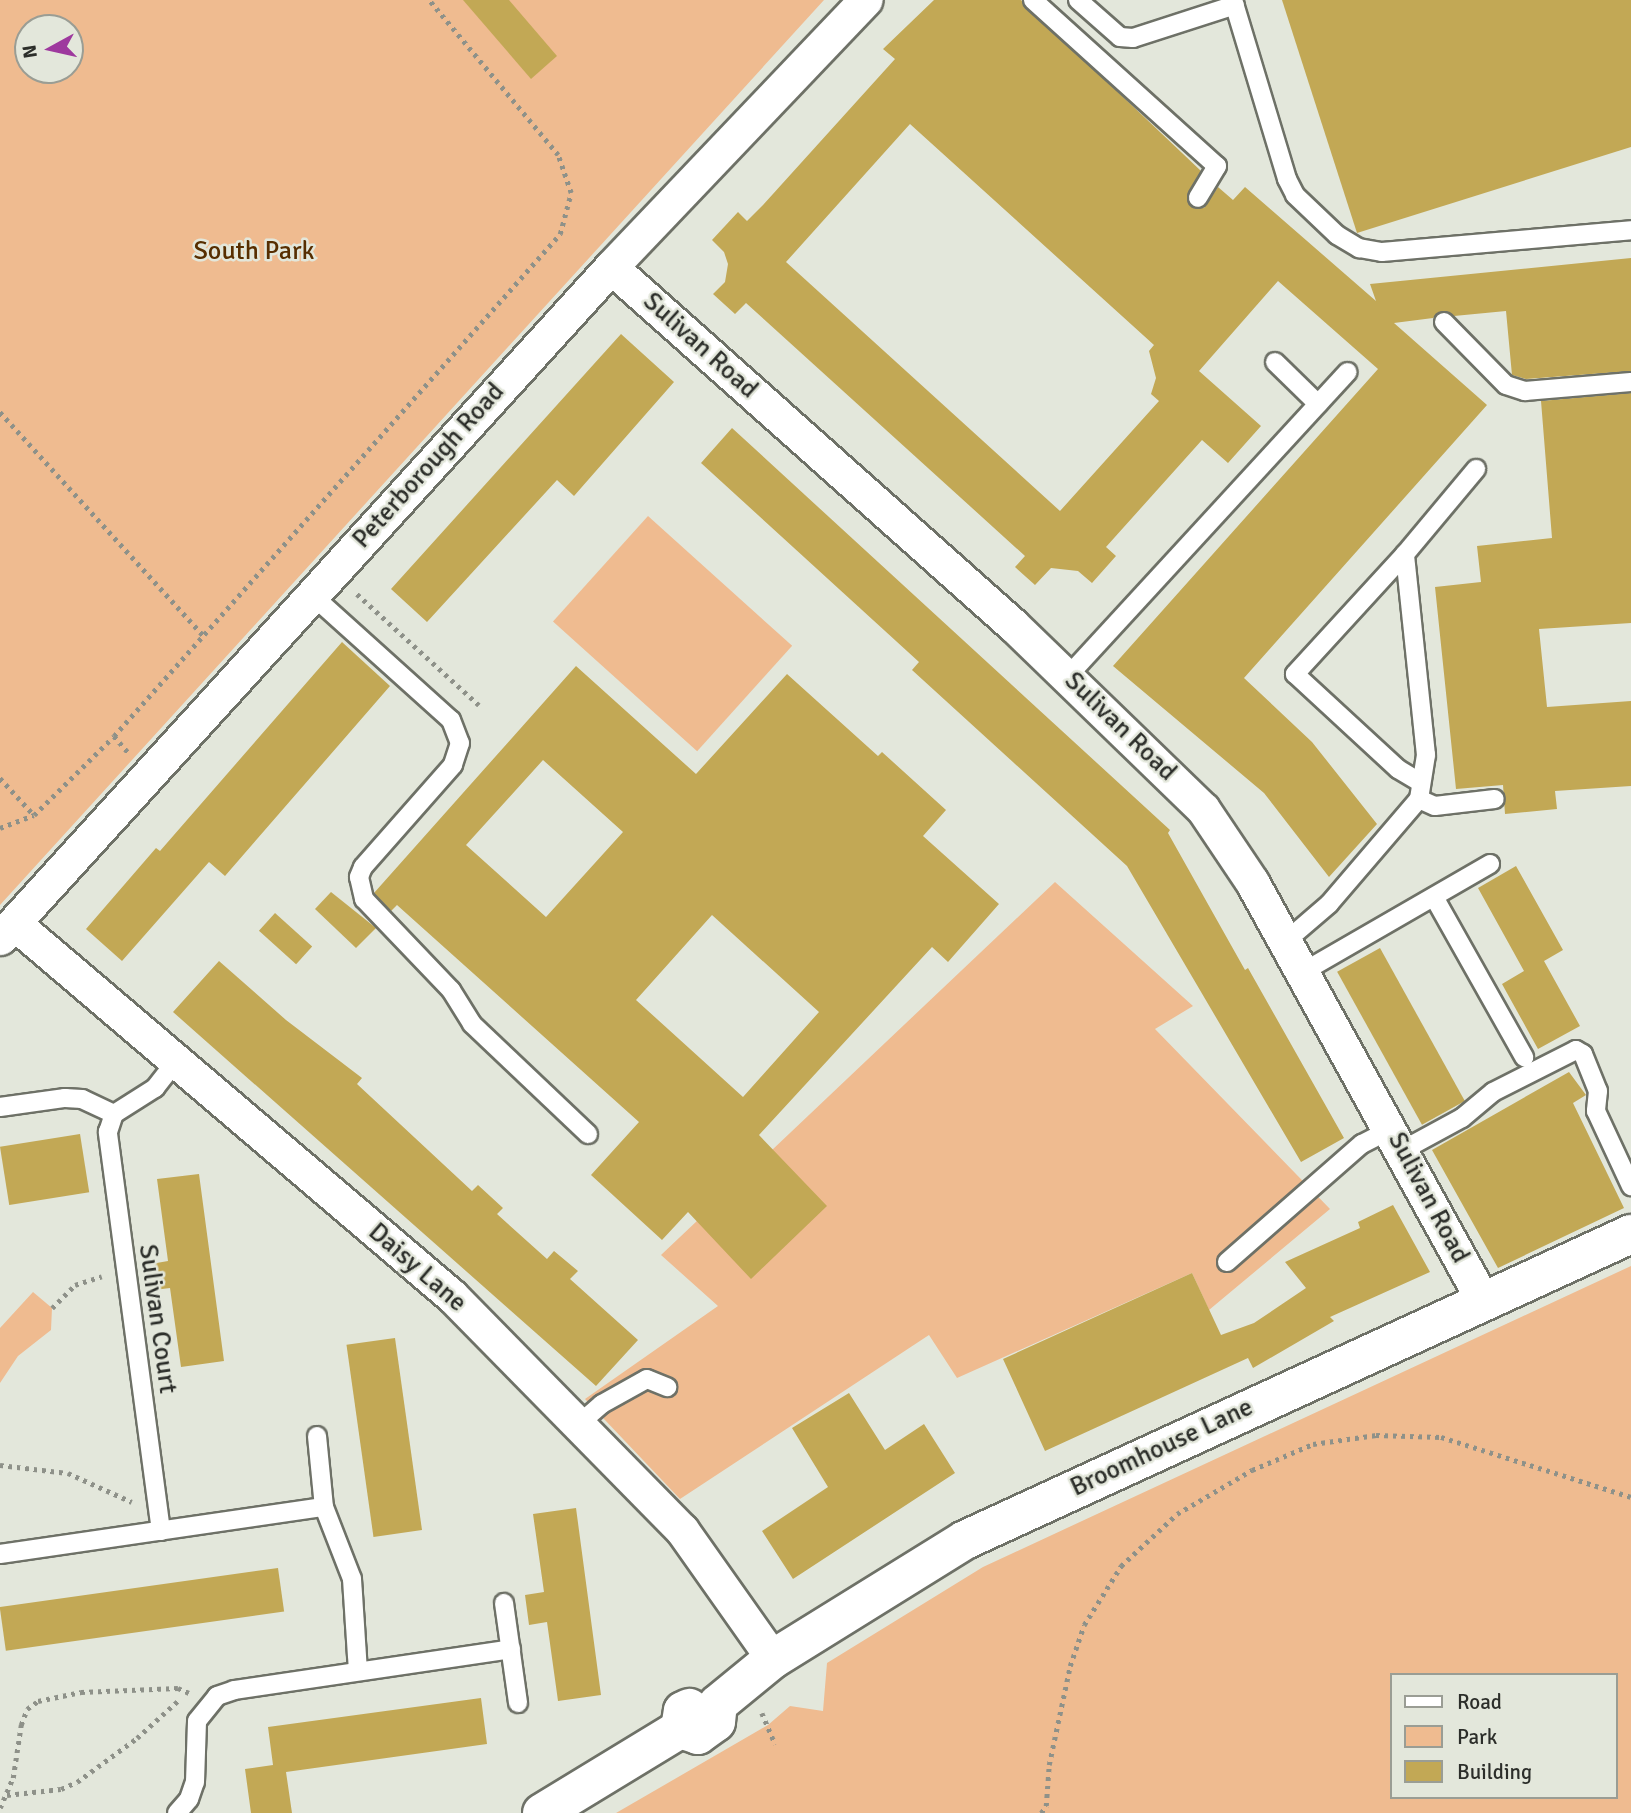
<!DOCTYPE html>
<html>
<head>
<meta charset="utf-8">
<style>
  body { margin:0 }
  #map { position:relative; width:1631px; height:1813px; overflow:hidden; background:#e3e7db; font-family:Signika,sans-serif }
  div>[style] { position:absolute }
  [style*='--x'] { left:calc(var(--x)*1px); top:calc(var(--y)*1px); width:calc(var(--w)*1px); rotate:calc(var(--a)*1deg) }
  .green>* { inset:0; background:#efbb90; transform-origin:0 0 }
  .building>* { inset:0; background:#c2a855; transform-origin:0 0 }
  .path>* { height:4.5px; margin-top:-2.25px; transform-origin:0; background:repeating-linear-gradient(90deg,#8e9189 0 3.5px,transparent 0 8.5px) }
  .roads { filter:drop-shadow(2px 0 #6e7167) drop-shadow(-2px 0 #6e7167) drop-shadow(0 2px #6e7167) drop-shadow(0 -2px #6e7167) }
  .service>* { height:18px; margin:-9px; padding:0 9px; transform-origin:9px; border-radius:9px; background:#fff }
  .minor>* { height:33px; margin:-16.5px; padding:0 16.5px; transform-origin:16.5px; border-radius:16.5px; background:#fff }
  .tertiary>* { height:38px; margin:-19px; padding:0 19px; transform-origin:19px; border-radius:19px; background:#fff }
  span { translate:-50% -50%; white-space:nowrap; text-align:center; line-height:1.15; -webkit-text-stroke:5px #e3e7db; paint-order:stroke }
  .park-label { font-size:26px; color:#572e00 }
  .street-label { font-size:26px; color:#2c2e2a }
  .legend { position:absolute; left:1390px; top:1673px; width:228px; height:126px; box-sizing:border-box; background:#e3e7db; border:2px solid #9a9d94; margin:0; padding:9px 12px; list-style:none; font-size:21px; color:#2c2e2a }
  .legend li { display:flex; align-items:center; gap:14px; height:35px }
  .legend b { width:35px; border:2px solid #9a9d94 }
  .north { position:absolute; left:14px; top:14px; width:70px; height:70px; box-sizing:border-box; background:#e3e7db; border:2px solid #9a9d94; border-radius:50%; rotate:262deg; font-size:19px; font-weight:700; line-height:28px; text-align:center; color:#2c2e2a }
  .north::after { content:''; display:block; margin:auto; width:24px; height:32px; background:#9e399e; clip-path:polygon(50% 0,100% 100%,50% 72%,0 100%) }
</style>
</head>
<body>
<div id="map">
  <div class="green">
    <div style="clip-path:polygon(evenodd,0 0,824px 0,0 905px,0 0,28px 28px,70px 28px,70px 70px,28px 70px,28px 28px)"></div>
    <div style="left:648px;top:516px;width:194px;height:142px;rotate:42deg"></div>
    <div style="clip-path:polygon(1055px 882px,1193px 1006px,1155px 1029px,1330px 1209px,1209px 1310px,1192px 1273px,957px 1378px,929px 1335px,680px 1499px,585px 1399px,718px 1306px,661px 1255px)"></div>
    <div style="clip-path:polygon(evenodd,1631px 1266px,1631px 1813px,616px 1813px,768px 1725px,790px 1706px,823px 1711px,827px 1663px,983px 1567px,1631px 1266px,1391px 1675px,1615px 1675px,1615px 1797px,1391px 1797px,1391px 1675px)"></div>
    <div style="clip-path:polygon(33px 1292px,52px 1308px,51px 1330px,18px 1356px,0 1383px,0 1328px)"></div>
  </div>
  <div class="building">
    <div style="clip-path:polygon(463px 0,509px 0,557px 56px,531px 79px)"></div>
    <div style="clip-path:polygon(evenodd,934px 0,1021px 0,1201px 171px,1187px 197px,1192px 207px,1204px 208px,1218px 187px,1233px 200px,1245px 187px,1376px 301px,1370px 284px,1631px 258px,1631px 371px,1526px 379px,1512px 375px,1506px 311px,1454px 316px,1442px 311px,1433px 318px,1394px 323px,1487px 405px,1244px 678px,1312px 742px,1377px 824px,1329px 877px,1264px 793px,1113px 666px,1378px 369px,1278px 281px,1199px 371px,1261px 426px,1228px 463px,1202px 440px,1106px 547px,1116px 556px,1092px 583px,1078px 571px,1051px 568px,1035px 585px,1015px 567px,1025px 556px,746px 303px,735px 314px,713px 294px,725px 282px,728px 264px,724px 252px,712px 240px,738px 212px,747px 221px,763px 205px,895px 59px,883px 49px,934px 0,910px 124px,1154px 345px,1149px 351px,1156px 378px,1151px 394px,1159px 401px,1060px 511px,786px 262px,910px 124px)"></div>
    <div style="clip-path:polygon(1282px 0,1631px 0,1631px 147px,1357px 233px)"></div>
    <div style="clip-path:polygon(621px 334px,674px 382px,574px 496px,557px 480px,427px 622px,391px 589px)"></div>
    <div style="clip-path:polygon(1631px 393px,1631px 623px,1539px 629px,1547px 707px,1631px 701px,1631px 786px,1555px 791px,1557px 809px,1505px 814px,1503px 785px,1456px 789px,1435px 587px,1481px 582px,1477px 546px,1552px 538px,1541px 401px)"></div>
    <div style="clip-path:polygon(732px 428px,1170px 830px,1168px 833px,1245px 970px,1248px 968px,1344px 1138px,1301px 1162px,1127px 866px,912px 670px,919px 662px,701px 463px)"></div>
    <div style="clip-path:polygon(342px 642px,390px 686px,225px 876px,209px 862px,122px 961px,86px 929px,156px 848px,160px 851px)"></div>
    <div style="clip-path:polygon(evenodd,576px 666px,696px 774px,787px 674px,878px 756px,882px 752px,946px 810px,923px 836px,999px 904px,948px 962px,932px 947px,759px 1135px,827px 1206px,751px 1279px,688px 1212px,662px 1240px,591px 1175px,639px 1122px,397px 905px,391px 911px,374px 893px,576px 666px,543px 760px,623px 832px,546px 917px,466px 845px,543px 760px,576px 666px,712px 915px,819px 1012px,743px 1097px,636px 1000px,712px 915px)"></div>
    <div style="clip-path:polygon(1516px 866px,1563px 950px,1544px 961px,1580px 1026px,1538px 1049px,1502px 984px,1524px 971px,1478px 888px)"></div>
    <div style="clip-path:polygon(331px 892px,376px 928px,356px 948px,315px 909px)"></div>
    <div style="left:275px;top:913px;width:50px;height:24px;rotate:42deg"></div>
    <div style="left:1380px;top:948px;width:175px;height:49px;rotate:61deg"></div>
    <div style="clip-path:polygon(219px 961px,286px 1020px,362px 1078px,357px 1084px,472px 1191px,478px 1185px,503px 1208px,497px 1214px,547px 1259px,554px 1251px,578px 1271px,570px 1279px,638px 1340px,596px 1386px,173px 1012px)"></div>
    <div style="clip-path:polygon(1569px 1072px,1586px 1095px,1573px 1103px,1624px 1208px,1498px 1268px,1432px 1150px)"></div>
    <div style="left:80px;top:1134px;width:59px;height:81px;rotate:81deg"></div>
    <div style="clip-path:polygon(199px 1174px,224px 1361px,181px 1367px,170px 1288px,154px 1290px,151px 1264px,168px 1261px,157px 1179px)"></div>
    <div style="clip-path:polygon(1393px 1205px,1430px 1272px,1330px 1317px,1334px 1321px,1253px 1368px,1248px 1358px,1045px 1451px,1003px 1359px,1192px 1273px,1221px 1335px,1254px 1323px,1306px 1288px,1285px 1262px,1360px 1228px,1358px 1222px)"></div>
    <div style="left:395px;top:1338px;width:194px;height:49px;rotate:82deg"></div>
    <div style="clip-path:polygon(849px 1393px,885px 1450px,924px 1424px,955px 1473px,793px 1579px,762px 1531px,828px 1487px,792px 1428px)"></div>
    <div style="clip-path:polygon(576px 1508px,601px 1695px,558px 1701px,547px 1622px,529px 1625px,525px 1595px,544px 1592px,533px 1514px)"></div>
    <div style="left:278px;top:1568px;width:44px;height:281px;rotate:82deg"></div>
    <div style="clip-path:polygon(481px 1698px,487px 1744px,286px 1772px,292px 1813px,251px 1813px,245px 1769px,273px 1765px,268px 1727px)"></div>
  </div>
  <div class="path">
    <div style="--x:0;--y:412;--w:303;--a:47.7"></div>
    <div style="--x:357;--y:594;--w:165;--a:42.3"></div>
    <div style="--x:114;--y:736;--w:23;--a:49"></div>
    <div style="--x:0;--y:778;--w:50;--a:47.4"></div>
    <div style="--x:0;--y:828;--w:36;--a:-21"></div>
    <div style="--x:34;--y:815;--w:112;--a:-44.6"></div>
    <div style="--x:114;--y:736;--w:672;--a:-48.38"></div>
    <div style="--x:560;--y:234;--w:42;--a:-75"></div>
    <div style="--x:571;--y:193;--w:40;--a:-108.9"></div>
    <div style="--x:558;--y:155;--w:202;--a:-129.8"></div>
    <div style="--x:52;--y:1308;--w:33;--a:-45"></div>
    <div style="--x:75;--y:1285;--w:28;--a:-18"></div>
    <div style="--x:0;--y:1465;--w:68;--a:6.7"></div>
    <div style="--x:68;--y:1473;--w:70;--a:24.4"></div>
    <div style="--x:762;--y:1713;--w:34;--a:67"></div>
    <div style="--x:7;--y:1795;--w:54;--a:-6.3"></div>
    <div style="--x:61;--y:1789;--w:17;--a:-24"></div>
    <div style="--x:77;--y:1782;--w:74;--a:-36.3"></div>
    <div style="--x:137;--y:1738;--w:59;--a:-42.3"></div>
    <div style="--x:0;--y:1808;--w:33;--a:-67"></div>
    <div style="--x:13;--y:1778;--w:54;--a:-81.4"></div>
    <div style="--x:21;--y:1725;--w:17;--a:-69"></div>
    <div style="--x:27;--y:1709;--w:14;--a:-36"></div>
    <div style="--x:38;--y:1701;--w:44;--a:-11.8"></div>
    <div style="--x:81;--y:1692;--w:97;--a:-2.4"></div>
    <div style="--x:178;--y:1688;--w:12;--a:24"></div>
    <div style="--x:1041;--y:1813;--w:9;--a:-54"></div>
    <div style="--x:1046;--y:1806;--w:41;--a:-85.8"></div>
    <div style="--x:1049;--y:1765;--w:101;--a:-78"></div>
    <div style="--x:1070;--y:1666;--w:43;--a:-71.1"></div>
    <div style="--x:1084;--y:1625;--w:70;--a:-57.9"></div>
    <div style="--x:1121;--y:1566;--w:76;--a:-42.9"></div>
    <div style="--x:1177;--y:1514;--w:87;--a:-30.4"></div>
    <div style="--x:1252;--y:1470;--w:66;--a:-23.1"></div>
    <div style="--x:1313;--y:1444;--w:64;--a:-8.1"></div>
    <div style="--x:1376;--y:1435;--w:65;--a:1.8"></div>
    <div style="--x:1441;--y:1437;--w:199;--a:17.5"></div>
  </div>
  <div class="roads">
    <div class="service">
      <div style="--x:1033;--y:0;--w:248;--a:42.1"></div>
      <div style="--x:1217;--y:166;--w:37;--a:121"></div>
      <div style="--x:1078;--y:0;--w:56;--a:41.4"></div>
      <div style="--x:1120;--y:37;--w:13;--a:4"></div>
      <div style="--x:1133;--y:38;--w:107;--a:-17.9"></div>
      <div style="--x:1233;--y:0;--w:187;--a:73.2"></div>
      <div style="--x:1287;--y:179;--w:18;--a:63"></div>
      <div style="--x:1295;--y:195;--w:58;--a:43.6"></div>
      <div style="--x:1337;--y:235;--w:26;--a:31"></div>
      <div style="--x:1359;--y:248;--w:23;--a:10"></div>
      <div style="--x:1382;--y:252;--w:250;--a:-5"></div>
      <div style="--x:1444;--y:322;--w:88;--a:45.5"></div>
      <div style="--x:1506;--y:385;--w:20;--a:18"></div>
      <div style="--x:1525;--y:391;--w:106;--a:-4.9"></div>
      <div style="--x:1275;--y:362;--w:60;--a:44.3"></div>
      <div style="--x:1405;--y:554;--w:163;--a:132.5"></div>
      <div style="--x:1295;--y:674;--w:140;--a:42.7"></div>
      <div style="--x:1398;--y:769;--w:27;--a:31"></div>
      <div style="--x:312;--y:595;--w:187;--a:42"></div>
      <div style="--x:451;--y:720;--w:25;--a:69"></div>
      <div style="--x:460;--y:743;--w:23;--a:108"></div>
      <div style="--x:453;--y:765;--w:136;--a:131.4"></div>
      <div style="--x:363;--y:867;--w:11;--a:112"></div>
      <div style="--x:359;--y:877;--w:23;--a:77"></div>
      <div style="--x:364;--y:899;--w:126;--a:46.3"></div>
      <div style="--x:451;--y:990;--w:40;--a:58"></div>
      <div style="--x:472;--y:1024;--w:160;--a:43.5"></div>
      <div style="--x:1068;--y:676;--w:413;--a:-47.4"></div>
      <div style="--x:1419;--y:799;--w:17;--a:24"></div>
      <div style="--x:1435;--y:806;--w:60;--a:-6.7"></div>
      <div style="--x:1434;--y:897;--w:184;--a:60.6"></div>
      <div style="--x:1286;--y:941;--w:57;--a:-40.7"></div>
      <div style="--x:1329;--y:904;--w:138;--a:-49.4"></div>
      <div style="--x:1419;--y:799;--w:45;--a:-81"></div>
      <div style="--x:1426;--y:755;--w:202;--a:-96"></div>
      <div style="--x:1405;--y:554;--w:111;--a:-50.1"></div>
      <div style="--x:1303;--y:972;--w:216;--a:-30"></div>
      <div style="--x:0;--y:1107;--w:66;--a:-7.9"></div>
      <div style="--x:65;--y:1098;--w:17;--a:3"></div>
      <div style="--x:82;--y:1099;--w:35;--a:25"></div>
      <div style="--x:1403;--y:1150;--w:67;--a:-28.5"></div>
      <div style="--x:1462;--y:1118;--w:40;--a:-40"></div>
      <div style="--x:1493;--y:1092;--w:93;--a:-26.8"></div>
      <div style="--x:1576;--y:1050;--w:8;--a:30"></div>
      <div style="--x:1583;--y:1054;--w:40;--a:68"></div>
      <div style="--x:1598;--y:1091;--w:20;--a:96"></div>
      <div style="--x:1596;--y:1111;--w:83;--a:65"></div>
      <div style="--x:1227;--y:1262;--w:179;--a:-41.2"></div>
      <div style="--x:1362;--y:1144;--w:33;--a:-27"></div>
      <div style="--x:579;--y:1424;--w:30;--a:-41"></div>
      <div style="--x:602;--y:1404;--w:51;--a:-29.1"></div>
      <div style="--x:647;--y:1379;--w:22;--a:22"></div>
      <div style="--x:317;--y:1436;--w:71;--a:84.4"></div>
      <div style="--x:161;--y:1531;--w:403;--a:-97.6"></div>
      <div style="--x:108;--y:1132;--w:19;--a:-72"></div>
      <div style="--x:114;--y:1114;--w:49;--a:-32.4"></div>
      <div style="--x:155;--y:1088;--w:34;--a:-52"></div>
      <div style="--x:0;--y:1554;--w:327;--a:-8.3"></div>
      <div style="--x:324;--y:1507;--w:77;--a:68.7"></div>
      <div style="--x:352;--y:1579;--w:92;--a:86.3"></div>
      <div style="--x:504;--y:1603;--w:101;--a:82"></div>
      <div style="--x:177;--y:1813;--w:18;--a:-49"></div>
      <div style="--x:189;--y:1799;--w:18;--a:-71"></div>
      <div style="--x:195;--y:1782;--w:61;--a:-88.1"></div>
      <div style="--x:197;--y:1721;--w:32;--a:-51"></div>
      <div style="--x:217;--y:1696;--w:18;--a:-19"></div>
      <div style="--x:234;--y:1690;--w:280;--a:-8.4"></div>
    </div>
    <div class="minor">
      <div style="--x:611;--y:267;--w:538;--a:41.69"></div>
      <div style="--x:1013;--y:625;--w:264;--a:44.1"></div>
      <div style="--x:1203;--y:809;--w:88;--a:56.1"></div>
      <div style="--x:1252;--y:882;--w:481;--a:61.1"></div>
      <div style="--x:14;--y:923;--w:575;--a:40.42"></div>
      <div style="--x:452;--y:1296;--w:328;--a:45.5"></div>
      <div style="--x:682;--y:1530;--w:158;--a:54.8"></div>
      <div style="--x:0;--y:938;--w:908;--a:-47.68"></div>
      <div style="--x:611;--y:267;--w:369;--a:-46.4"></div>
    </div>
    <div class="tertiary">
      <div style="--x:680;--y:1729;--w:19;--a:18"></div>
      <div style="--x:698;--y:1735;--w:22;--a:-36"></div>
      <div style="--x:716;--y:1722;--w:18;--a:-84"></div>
      <div style="--x:718;--y:1704;--w:71;--a:-39.3"></div>
      <div style="--x:773;--y:1659;--w:226;--a:-31.8"></div>
      <div style="--x:965;--y:1540;--w:733;--a:-24.68"></div>
      <div style="--x:542;--y:1813;--w:162;--a:-31.3"></div>
      <div style="--x:680;--y:1729;--w:18;--a:-81"></div>
      <div style="--x:683;--y:1711;--w:7;--a:-27"></div>
    </div>
  </div>
  <div class="park-label">
    <span style="left:254px;top:252px">South Park</span>
  </div>
  <div class="street-label">
    <span style="left:700px;top:346px;rotate:42deg">Sulivan Road</span>
    <span style="left:429px;top:466px;rotate:-48deg">Peterborough Road</span>
    <span style="left:1120px;top:727px;rotate:44deg">Sulivan Road</span>
    <span style="left:1428px;top:1198px;rotate:62deg">Sulivan Road</span>
    <span style="left:417px;top:1268px;rotate:41deg">Daisy Lane</span>
    <span style="left:157px;top:1319px;rotate:82deg">Sulivan Court</span>
    <span style="left:1162px;top:1448px;rotate:-25deg">Broomhouse Lane</span>
  </div>
  <ul class="legend">
  <li><b style="height:9px;background:#fff"></b>Road</li>
  <li><b style="height:19px;background:#efbb90"></b>Park</li>
  <li><b style="height:19px;background:#c2a855"></b>Building</li>
  </ul>
  <div class="north">N</div>
</div>
</body>
</html>
